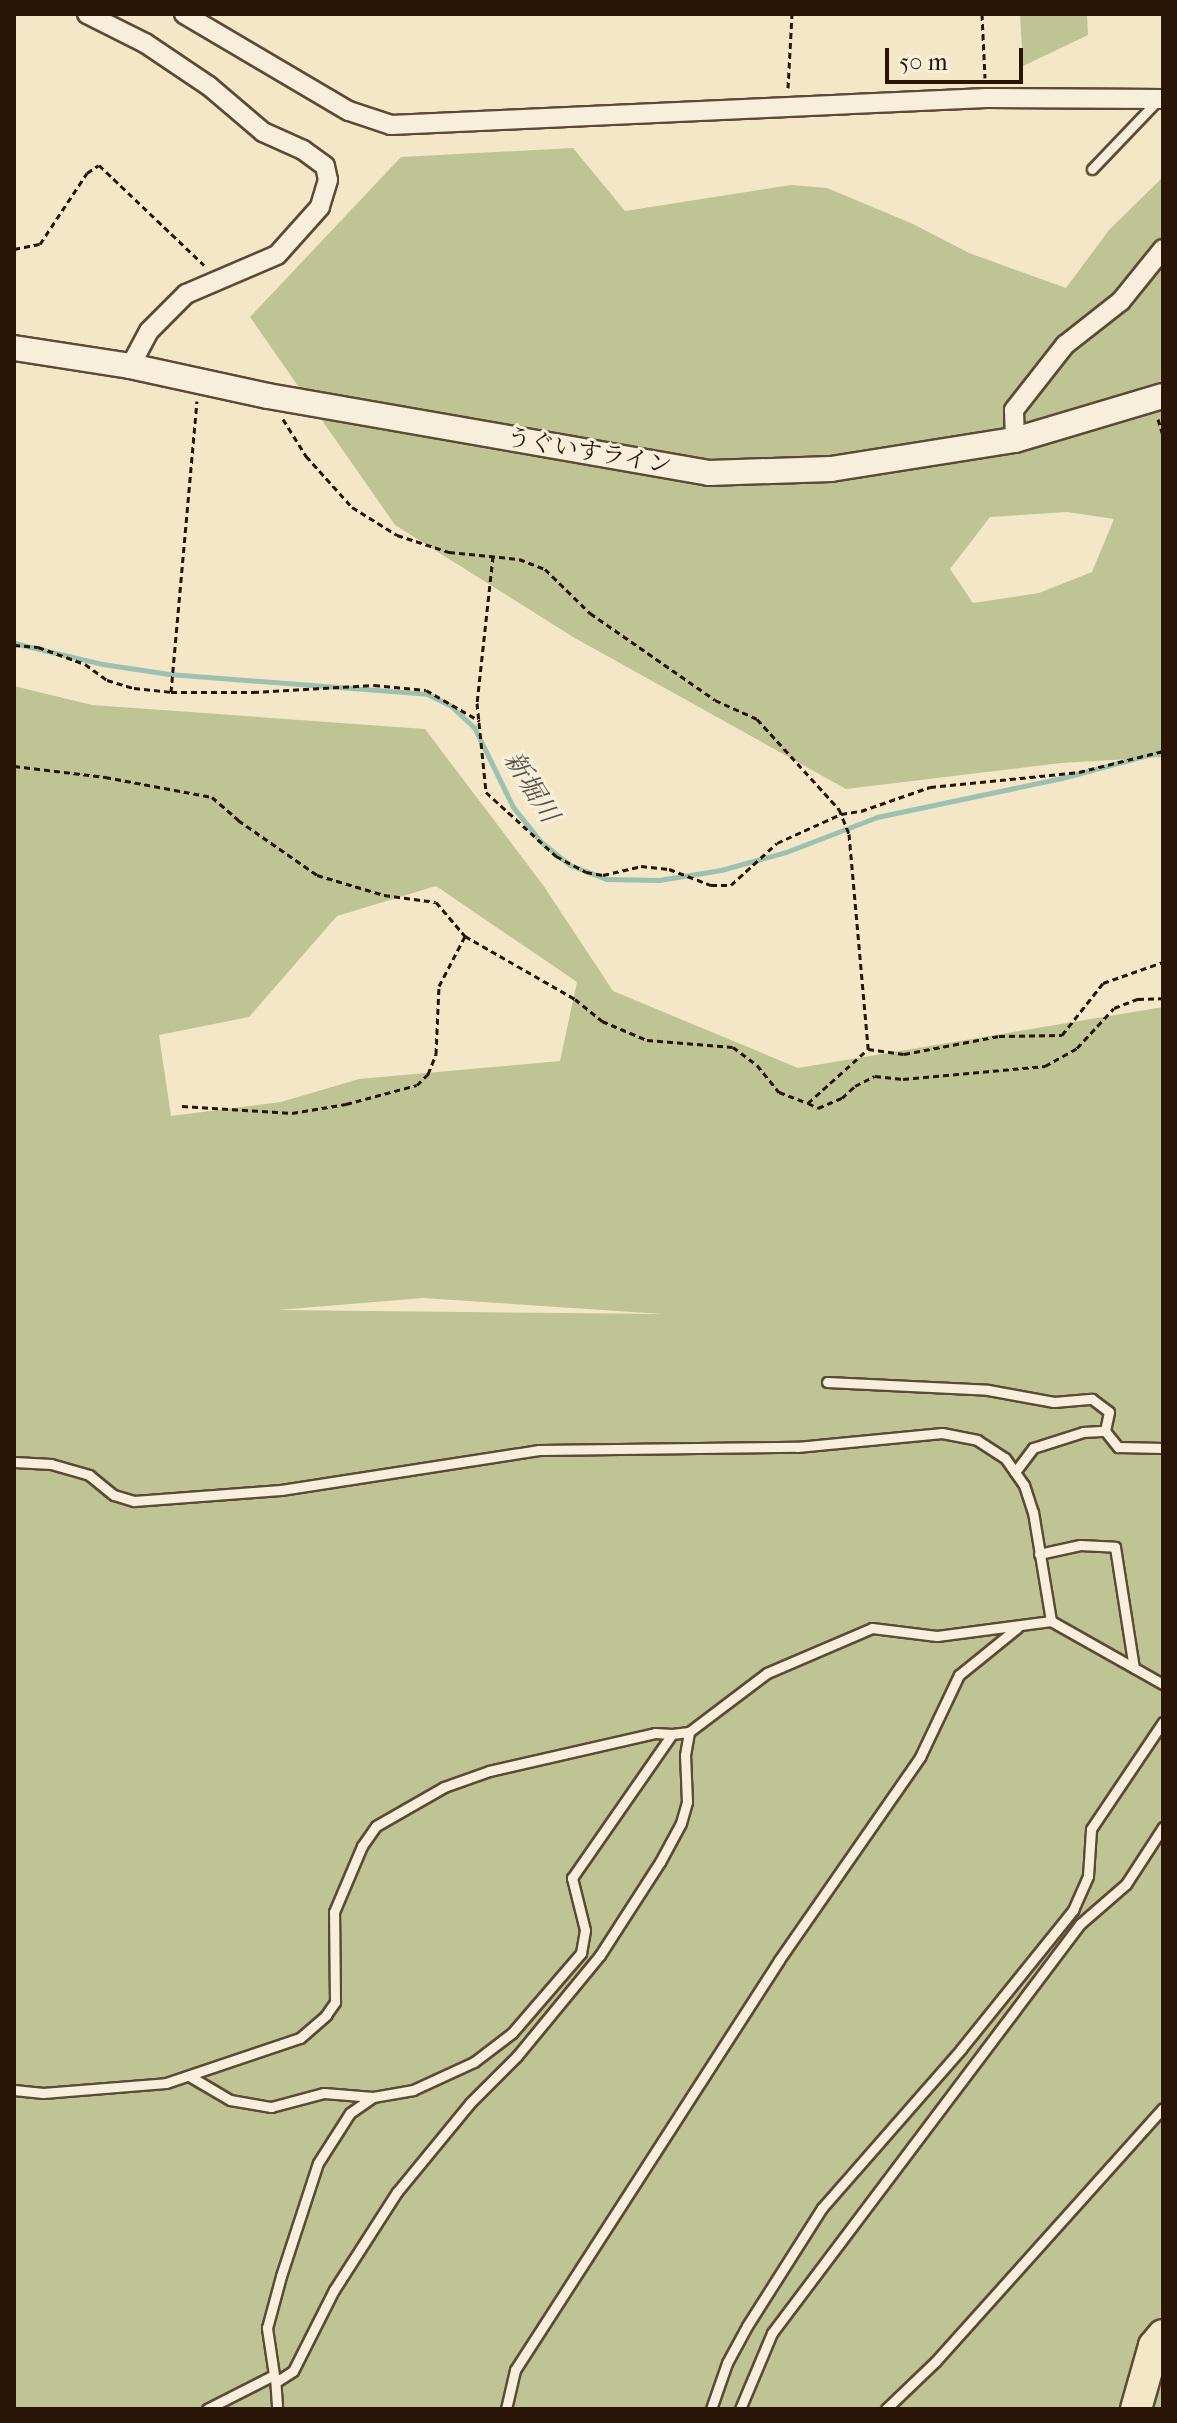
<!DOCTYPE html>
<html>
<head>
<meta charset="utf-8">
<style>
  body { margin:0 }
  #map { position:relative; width:1177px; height:2423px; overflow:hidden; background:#f3e7c7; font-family:"IM FELL French Canon","Noto Serif JP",serif }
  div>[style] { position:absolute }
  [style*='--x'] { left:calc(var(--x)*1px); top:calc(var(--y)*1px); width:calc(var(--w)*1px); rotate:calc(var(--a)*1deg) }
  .green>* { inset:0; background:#bec493 }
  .stream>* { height:5px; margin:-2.5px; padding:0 2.5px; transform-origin:2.5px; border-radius:2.5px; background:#9dc1b0 }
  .path>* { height:3px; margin-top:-1.5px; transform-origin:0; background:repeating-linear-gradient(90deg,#291406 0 6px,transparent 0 10px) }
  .roads { filter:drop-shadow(2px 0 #5c4936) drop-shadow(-2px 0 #5c4936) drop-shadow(0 2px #5c4936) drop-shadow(0 -2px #5c4936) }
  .service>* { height:9px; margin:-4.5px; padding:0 4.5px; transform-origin:4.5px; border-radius:4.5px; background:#f7efdb }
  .minor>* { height:18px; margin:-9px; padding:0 9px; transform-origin:9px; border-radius:9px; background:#f7efdb }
  .tertiary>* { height:24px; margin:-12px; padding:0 12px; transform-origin:12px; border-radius:12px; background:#f7efdb }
  .primary>* { height:30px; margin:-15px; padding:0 15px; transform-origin:15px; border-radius:15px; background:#f3e7c7 }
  span { translate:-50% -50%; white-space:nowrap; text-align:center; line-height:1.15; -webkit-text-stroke:6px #f7efdb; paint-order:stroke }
  .street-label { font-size:24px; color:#291406 }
  .water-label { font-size:26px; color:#525142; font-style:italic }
  .frame { position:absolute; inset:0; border:16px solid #291406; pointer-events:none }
  .scale { position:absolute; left:885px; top:48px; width:138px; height:36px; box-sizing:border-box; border:4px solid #291406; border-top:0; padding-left:10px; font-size:24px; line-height:28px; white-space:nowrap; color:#291406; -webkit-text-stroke:6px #f7efdb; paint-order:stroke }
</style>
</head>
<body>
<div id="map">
  <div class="green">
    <div style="clip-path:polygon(1020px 14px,1087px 14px,1088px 35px,1023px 66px)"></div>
    <div style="clip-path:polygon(evenodd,573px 148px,625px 211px,791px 185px,827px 188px,913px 224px,969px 253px,1066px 288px,1109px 230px,1163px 177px,1163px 757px,1061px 763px,846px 789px,573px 637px,395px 525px,250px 317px,401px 157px,573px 148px,1067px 512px,1114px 519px,1092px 572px,1039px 593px,973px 603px,950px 569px,990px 517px,1067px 512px)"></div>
    <div style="clip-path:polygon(evenodd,14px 686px,92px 705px,425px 729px,543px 885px,613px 991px,798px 1068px,1163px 1007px,1163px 2409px,14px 2409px,14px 686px,436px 886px,577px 982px,560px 1061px,359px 1079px,281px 1102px,171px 1116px,159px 1035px,249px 1017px,337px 916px,436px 886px,14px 686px,423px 1298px,663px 1314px,664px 1314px,278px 1310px,423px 1298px)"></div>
  </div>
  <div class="stream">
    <div style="--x:14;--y:643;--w:90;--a:13.4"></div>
    <div style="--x:102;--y:664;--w:68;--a:8.5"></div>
    <div style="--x:169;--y:674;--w:259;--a:4.4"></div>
    <div style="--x:427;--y:694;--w:25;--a:26"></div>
    <div style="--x:450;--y:705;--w:33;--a:43"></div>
    <div style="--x:474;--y:727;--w:89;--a:64"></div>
    <div style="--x:513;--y:807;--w:43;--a:51.5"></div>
    <div style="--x:540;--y:841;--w:38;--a:39"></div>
    <div style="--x:570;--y:865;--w:39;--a:21"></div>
    <div style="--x:606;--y:879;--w:53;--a:1.1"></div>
    <div style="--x:659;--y:880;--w:63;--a:-9.2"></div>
    <div style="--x:721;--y:870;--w:67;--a:-15.5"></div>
    <div style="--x:786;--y:852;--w:97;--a:-21"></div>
    <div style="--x:877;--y:817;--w:189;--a:-11.9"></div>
    <div style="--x:1062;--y:778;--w:105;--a:-15"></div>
  </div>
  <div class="path">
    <div style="--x:982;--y:14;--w:64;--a:87.3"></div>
    <div style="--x:788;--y:88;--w:74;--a:-86.9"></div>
    <div style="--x:14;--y:249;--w:26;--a:-11"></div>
    <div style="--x:40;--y:244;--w:85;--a:-56.5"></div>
    <div style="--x:87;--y:173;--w:14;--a:-34"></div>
    <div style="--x:99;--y:165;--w:145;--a:43.6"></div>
    <div style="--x:283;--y:419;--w:44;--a:58.1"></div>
    <div style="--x:306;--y:456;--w:69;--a:48"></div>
    <div style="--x:352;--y:507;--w:53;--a:31.9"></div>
    <div style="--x:397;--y:535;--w:55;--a:18.1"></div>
    <div style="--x:449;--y:552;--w:70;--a:5.7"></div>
    <div style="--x:519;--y:559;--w:28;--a:21"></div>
    <div style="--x:545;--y:569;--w:63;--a:44.4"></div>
    <div style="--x:590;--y:613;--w:152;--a:34.8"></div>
    <div style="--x:715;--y:700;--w:46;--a:24.3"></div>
    <div style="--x:757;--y:719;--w:122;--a:47.7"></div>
    <div style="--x:839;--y:809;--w:27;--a:68"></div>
    <div style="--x:849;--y:834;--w:216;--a:84.9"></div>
    <div style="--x:1158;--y:419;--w:17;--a:73"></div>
    <div style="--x:493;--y:556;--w:148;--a:96.2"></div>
    <div style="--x:477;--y:703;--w:89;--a:84.2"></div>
    <div style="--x:486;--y:792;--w:95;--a:42.4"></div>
    <div style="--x:556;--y:856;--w:34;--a:28"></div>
    <div style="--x:586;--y:872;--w:17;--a:10"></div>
    <div style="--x:603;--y:875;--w:39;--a:-13"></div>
    <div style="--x:641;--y:866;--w:28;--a:6"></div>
    <div style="--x:669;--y:869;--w:45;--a:20.9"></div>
    <div style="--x:711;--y:885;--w:20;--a:0"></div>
    <div style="--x:731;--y:885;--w:62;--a:-42.4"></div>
    <div style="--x:777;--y:843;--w:70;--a:-24.4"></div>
    <div style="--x:841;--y:814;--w:20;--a:-9"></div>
    <div style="--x:861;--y:811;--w:73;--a:-19.2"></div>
    <div style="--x:930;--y:787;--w:150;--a:-5.7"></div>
    <div style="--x:1079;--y:772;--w:87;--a:-14"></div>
    <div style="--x:14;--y:645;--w:24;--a:5"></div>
    <div style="--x:38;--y:647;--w:50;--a:19.9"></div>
    <div style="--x:85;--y:664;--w:27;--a:36"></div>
    <div style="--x:107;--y:680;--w:28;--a:17"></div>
    <div style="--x:134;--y:688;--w:37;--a:6"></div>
    <div style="--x:171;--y:692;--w:82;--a:0"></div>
    <div style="--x:253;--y:692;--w:121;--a:-3.3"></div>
    <div style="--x:374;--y:685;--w:52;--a:5.5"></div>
    <div style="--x:426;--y:690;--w:62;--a:29.9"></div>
    <div style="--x:171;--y:692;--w:292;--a:-84.9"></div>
    <div style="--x:14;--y:766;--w:92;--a:6.9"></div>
    <div style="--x:105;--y:777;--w:109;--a:10.6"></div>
    <div style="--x:212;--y:797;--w:35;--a:41"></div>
    <div style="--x:238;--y:820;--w:96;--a:34.8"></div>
    <div style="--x:317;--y:875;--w:70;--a:16.6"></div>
    <div style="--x:384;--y:895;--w:52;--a:7.7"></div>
    <div style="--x:436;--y:902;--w:45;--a:49.5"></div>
    <div style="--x:465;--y:936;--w:127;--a:29.8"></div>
    <div style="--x:575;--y:999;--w:35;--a:39"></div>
    <div style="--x:602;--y:1021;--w:49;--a:22.9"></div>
    <div style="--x:647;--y:1040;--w:86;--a:4.7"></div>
    <div style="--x:733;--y:1047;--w:30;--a:37"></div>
    <div style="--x:757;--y:1065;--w:35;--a:51"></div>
    <div style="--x:779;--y:1092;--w:31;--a:21"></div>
    <div style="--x:808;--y:1103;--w:81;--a:-42"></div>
    <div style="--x:868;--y:1049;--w:36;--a:8"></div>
    <div style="--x:904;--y:1054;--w:97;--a:-10.7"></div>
    <div style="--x:999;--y:1036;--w:63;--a:-0.9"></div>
    <div style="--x:1062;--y:1035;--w:66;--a:-51.7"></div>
    <div style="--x:1103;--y:983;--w:64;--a:-19.3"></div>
    <div style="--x:808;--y:1103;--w:11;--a:27"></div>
    <div style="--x:818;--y:1108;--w:26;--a:-23"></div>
    <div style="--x:842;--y:1098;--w:18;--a:-43"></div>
    <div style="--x:855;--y:1086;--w:22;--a:-27"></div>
    <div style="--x:875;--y:1076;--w:28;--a:6"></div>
    <div style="--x:903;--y:1079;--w:143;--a:-5.2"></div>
    <div style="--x:1045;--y:1066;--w:37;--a:-29"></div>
    <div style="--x:1077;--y:1048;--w:54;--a:-47.2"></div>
    <div style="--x:1114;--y:1008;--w:26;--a:-21"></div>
    <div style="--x:1138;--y:999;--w:25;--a:-2"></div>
    <div style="--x:182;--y:1106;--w:110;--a:3.6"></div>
    <div style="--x:292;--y:1113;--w:55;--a:-9.5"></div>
    <div style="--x:346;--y:1104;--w:73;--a:-15"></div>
    <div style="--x:417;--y:1085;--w:16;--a:-45"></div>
    <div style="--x:428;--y:1074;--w:22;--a:-68"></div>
    <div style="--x:436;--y:1054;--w:68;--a:-87.5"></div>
    <div style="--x:439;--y:986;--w:56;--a:-62.5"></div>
  </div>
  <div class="roads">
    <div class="service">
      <div style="--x:1092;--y:169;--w:93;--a:-46.3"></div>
      <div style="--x:827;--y:1382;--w:161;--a:2.8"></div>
      <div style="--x:988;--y:1390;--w:67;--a:10.3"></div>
      <div style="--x:1054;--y:1402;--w:38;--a:-5"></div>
      <div style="--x:1092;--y:1399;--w:21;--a:37"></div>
      <div style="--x:1109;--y:1412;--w:19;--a:102"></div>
      <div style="--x:14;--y:1462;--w:37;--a:3"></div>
      <div style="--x:51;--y:1464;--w:40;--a:16"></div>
      <div style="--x:89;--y:1475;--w:32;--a:39"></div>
      <div style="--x:114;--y:1495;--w:21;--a:17"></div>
      <div style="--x:134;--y:1501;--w:147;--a:-4.3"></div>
      <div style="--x:281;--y:1490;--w:261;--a:-8.8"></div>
      <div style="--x:539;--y:1450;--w:258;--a:-0.7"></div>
      <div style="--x:797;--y:1447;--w:146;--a:-5.5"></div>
      <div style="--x:942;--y:1433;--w:36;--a:11"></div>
      <div style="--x:977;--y:1440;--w:33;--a:33"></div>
      <div style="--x:1005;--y:1458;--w:33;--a:55"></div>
      <div style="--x:1024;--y:1485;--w:28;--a:72"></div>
      <div style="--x:1033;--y:1512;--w:110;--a:80.6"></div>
      <div style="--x:1015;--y:1472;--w:30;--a:-53"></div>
      <div style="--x:1033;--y:1448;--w:52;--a:-17.7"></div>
      <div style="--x:1083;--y:1432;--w:22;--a:-3"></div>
      <div style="--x:1105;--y:1431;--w:21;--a:51"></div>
      <div style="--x:1118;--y:1447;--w:45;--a:1.3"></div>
      <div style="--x:1039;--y:1554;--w:42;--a:-12.4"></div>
      <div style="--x:1080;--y:1545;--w:35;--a:3"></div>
      <div style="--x:1115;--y:1547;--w:122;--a:81.1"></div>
      <div style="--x:191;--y:2077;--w:45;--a:30.5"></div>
      <div style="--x:230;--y:2100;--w:42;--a:9.7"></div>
      <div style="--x:271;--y:2107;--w:55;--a:-14.8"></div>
      <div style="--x:324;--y:2093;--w:49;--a:4.7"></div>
      <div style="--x:14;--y:2090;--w:29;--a:6"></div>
      <div style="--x:43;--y:2093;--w:123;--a:-4.6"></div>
      <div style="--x:166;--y:2083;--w:141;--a:-18.6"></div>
      <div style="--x:300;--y:2038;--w:35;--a:-41"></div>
      <div style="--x:326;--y:2015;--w:16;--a:-55"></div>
      <div style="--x:335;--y:2002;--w:90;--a:-90.6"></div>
      <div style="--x:334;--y:1912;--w:72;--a:-67"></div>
      <div style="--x:362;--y:1846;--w:24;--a:-55"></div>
      <div style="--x:376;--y:1826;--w:78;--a:-29.8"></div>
      <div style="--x:444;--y:1787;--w:48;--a:-19.6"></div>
      <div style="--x:489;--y:1771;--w:170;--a:-12.9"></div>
      <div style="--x:655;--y:1733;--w:17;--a:3"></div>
      <div style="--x:275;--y:2377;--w:32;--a:86"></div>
      <div style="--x:276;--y:2382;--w:20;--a:-33"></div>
      <div style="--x:293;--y:2371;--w:91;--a:-63.2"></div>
      <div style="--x:334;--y:2290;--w:117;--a:-57.3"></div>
      <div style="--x:397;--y:2192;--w:115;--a:-50.6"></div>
      <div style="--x:470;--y:2103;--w:66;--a:-45"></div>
      <div style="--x:517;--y:2056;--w:131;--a:-50.6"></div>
      <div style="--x:600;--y:1955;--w:111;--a:-57.2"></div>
      <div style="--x:660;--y:1862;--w:44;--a:-61.7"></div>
      <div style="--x:681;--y:1823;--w:22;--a:-74"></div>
      <div style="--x:687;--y:1802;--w:47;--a:-92.4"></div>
      <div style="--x:685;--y:1755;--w:23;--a:-80"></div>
      <div style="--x:207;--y:2409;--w:75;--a:-26.9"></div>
      <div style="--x:274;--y:2375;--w:48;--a:-98.5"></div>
      <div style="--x:267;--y:2328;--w:54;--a:-74.9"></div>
      <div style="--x:281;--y:2276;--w:119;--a:-71.9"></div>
      <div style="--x:318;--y:2163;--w:59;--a:-57.4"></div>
      <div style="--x:350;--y:2113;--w:28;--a:-35"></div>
      <div style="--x:373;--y:2097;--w:41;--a:-9.9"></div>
      <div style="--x:413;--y:2090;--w:67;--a:-24.7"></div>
      <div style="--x:474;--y:2062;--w:48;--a:-37.3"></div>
      <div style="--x:512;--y:2033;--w:106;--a:-49.2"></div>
      <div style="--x:581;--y:1953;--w:23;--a:-80"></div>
      <div style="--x:585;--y:1930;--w:54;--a:-104"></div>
      <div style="--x:572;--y:1878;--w:175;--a:-55.2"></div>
      <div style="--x:672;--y:1734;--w:17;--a:-7"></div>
      <div style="--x:689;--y:1732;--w:98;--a:-37.1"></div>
      <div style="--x:767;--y:1673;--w:114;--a:-23.2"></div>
      <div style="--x:872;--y:1628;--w:65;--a:7"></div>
      <div style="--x:937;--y:1636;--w:115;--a:-7.5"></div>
      <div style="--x:1051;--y:1621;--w:129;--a:29.4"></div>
      <div style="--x:506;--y:2409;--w:40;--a:-77"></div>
      <div style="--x:515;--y:2370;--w:488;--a:-57.2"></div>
      <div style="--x:779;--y:1960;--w:247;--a:-55.2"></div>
      <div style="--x:920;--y:1757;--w:91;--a:-64.6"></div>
      <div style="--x:959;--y:1675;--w:75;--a:-39"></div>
      <div style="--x:711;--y:2409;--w:49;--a:-70.8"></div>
      <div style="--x:727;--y:2363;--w:42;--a:-61.6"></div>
      <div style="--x:747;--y:2326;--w:140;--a:-57.6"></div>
      <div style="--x:822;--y:2208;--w:211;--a:-48.8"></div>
      <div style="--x:961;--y:2049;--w:179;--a:-51.1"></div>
      <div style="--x:1073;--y:1910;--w:37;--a:-66"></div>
      <div style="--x:1088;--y:1876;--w:47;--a:-86.3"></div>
      <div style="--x:1091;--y:1829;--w:129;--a:-56.1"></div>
      <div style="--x:740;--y:2409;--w:82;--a:-67.2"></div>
      <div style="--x:772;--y:2333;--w:512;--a:-53.02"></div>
      <div style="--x:1080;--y:1924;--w:61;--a:-41"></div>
      <div style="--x:1126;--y:1884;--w:68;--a:-57"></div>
      <div style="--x:886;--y:2409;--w:68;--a:-43.8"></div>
      <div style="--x:935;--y:2362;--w:341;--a:-48.1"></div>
    </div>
    <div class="minor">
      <div style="--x:87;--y:14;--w:65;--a:26.6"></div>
      <div style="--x:145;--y:43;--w:77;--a:33.9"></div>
      <div style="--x:209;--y:86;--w:71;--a:40.4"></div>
      <div style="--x:263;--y:132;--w:44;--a:24.2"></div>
      <div style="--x:303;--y:150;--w:27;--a:36"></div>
      <div style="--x:325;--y:166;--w:14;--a:78"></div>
      <div style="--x:328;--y:180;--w:28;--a:107"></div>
      <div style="--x:320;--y:207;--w:64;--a:131.9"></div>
      <div style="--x:277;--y:255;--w:99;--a:156.8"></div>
      <div style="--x:186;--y:294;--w:52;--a:135"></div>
      <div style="--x:149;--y:331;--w:40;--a:118"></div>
      <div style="--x:184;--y:14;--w:191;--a:30.5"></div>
      <div style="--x:349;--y:111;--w:44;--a:18.4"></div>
      <div style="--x:391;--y:125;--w:596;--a:-2.6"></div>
      <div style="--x:986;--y:98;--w:177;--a:0.3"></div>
      <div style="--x:1015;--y:440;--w:30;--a:-92"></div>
      <div style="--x:1014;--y:410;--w:83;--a:-51.9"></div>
      <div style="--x:1065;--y:345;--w:71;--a:-38.2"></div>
      <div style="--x:1121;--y:301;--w:67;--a:-51.1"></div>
    </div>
    <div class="tertiary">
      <div style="--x:14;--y:348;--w:117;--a:8.8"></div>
      <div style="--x:130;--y:366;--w:141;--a:12.3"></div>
      <div style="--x:268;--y:396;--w:448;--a:9.9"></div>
      <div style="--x:709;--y:473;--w:122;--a:-1.9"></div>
      <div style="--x:831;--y:469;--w:186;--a:-9"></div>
      <div style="--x:1015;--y:440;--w:154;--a:-16.6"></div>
    </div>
    <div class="primary">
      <div style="--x:1136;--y:2409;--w:66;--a:-74.1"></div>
      <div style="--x:1154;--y:2346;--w:14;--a:-51"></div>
    </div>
  </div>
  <div class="street-label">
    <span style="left:589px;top:452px;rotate:10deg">うぐいすライン</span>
  </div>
  <div class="water-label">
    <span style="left:531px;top:787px;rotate:58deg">新堀川</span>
  </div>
  <div class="frame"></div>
  <div class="scale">50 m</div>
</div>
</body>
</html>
